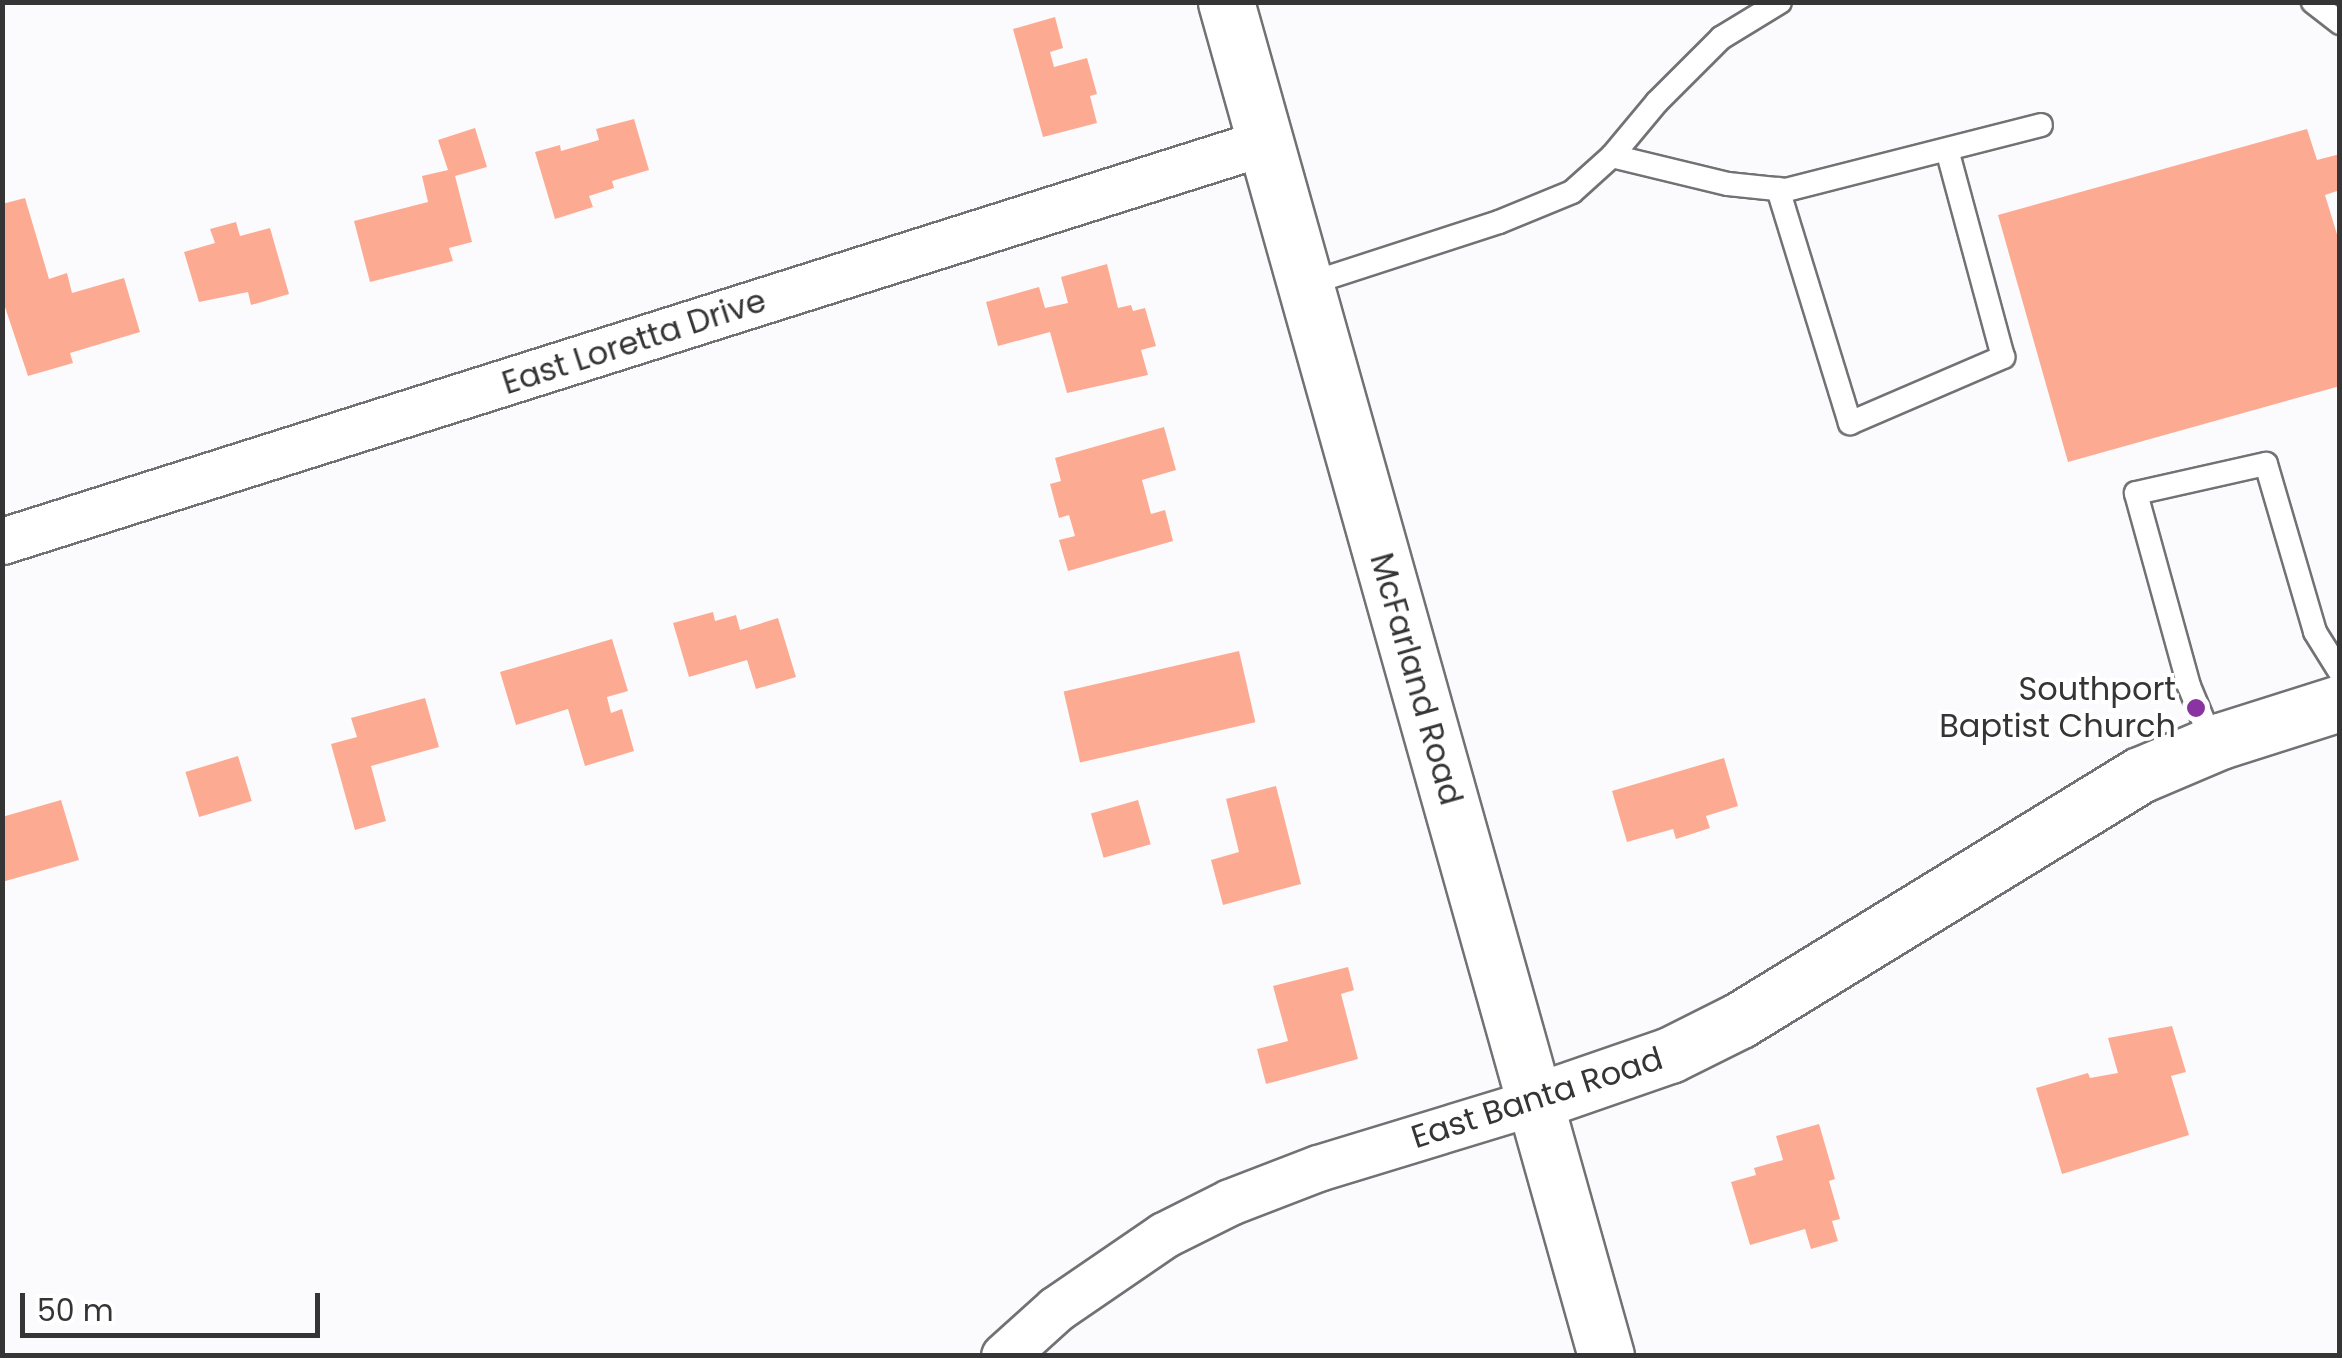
<!DOCTYPE html>
<html>
<head>
<meta charset="utf-8">
<style>
  body { margin:0 }
  #map { position:relative; width:2342px; height:1358px; overflow:hidden; background:#fbfbfe; font-family:Poppins,sans-serif }
  div>[style] { position:absolute }
  [style*='--x'] { left:calc(var(--x)*1px); top:calc(var(--y)*1px); width:calc(var(--w)*1px); rotate:calc(var(--a)*1deg) }
  .building>* { inset:0; background:#fcab92; transform-origin:0 0 }
  .roads { filter:drop-shadow(2px 0 #727275) drop-shadow(-2px 0 #727275) drop-shadow(0 2px #727275) drop-shadow(0 -2px #727275) }
  .lane>* { height:22px; margin:-11px; padding:0 11px; transform-origin:11px; border-radius:11px; background:#fff }
  .street>* { height:45px; margin:-22.5px; padding:0 22.5px; transform-origin:22.5px; border-radius:22.5px; background:#fff }
  .secondary>* { height:55px; margin:-27.5px; padding:0 27.5px; transform-origin:27.5px; border-radius:27.5px; background:#fff }
  .dots>* { width:28px; height:28px; translate:-50% -50%; box-sizing:border-box; border:5px solid #fff; border-radius:50% }
  span { translate:-50% -50%; white-space:nowrap; text-align:center; line-height:1.15; -webkit-text-stroke:8px #fff; paint-order:stroke }
  .street-label { font-size:32px; color:#353536 }
  .poi-label { font-size:32px; color:#353536 }
  .right { translate:-100% -50%; text-align:right }
  .frame { position:absolute; inset:0; border:5px solid #353536; pointer-events:none }
  .scale { position:absolute; left:20px; top:1293px; width:300px; height:45px; box-sizing:border-box; border:5px solid #353536; border-top:0; padding-left:12px; font-size:30px; line-height:35px; white-space:nowrap; color:#353536; -webkit-text-stroke:8px #fff; paint-order:stroke }
</style>
</head>
<body>
<div id="map">
  <div class="building">
    <div style="clip-path:polygon(1055px 17px,1063px 48px,1050px 52px,1054px 67px,1087px 58px,1097px 94px,1090px 96px,1097px 123px,1043px 137px,1013px 29px)"></div>
    <div style="clip-path:polygon(634px 119px,649px 170px,612px 181px,614px 188px,589px 196px,593px 207px,555px 219px,535px 152px,560px 145px,561px 151px,599px 140px,596px 129px)"></div>
    <div style="clip-path:polygon(475px 128px,487px 167px,455px 176px,472px 242px,449px 248px,453px 261px,370px 282px,354px 221px,428px 202px,422px 176px,448px 170px,438px 140px)"></div>
    <div style="clip-path:polygon(2307px 129px,2317px 160px,2340px 154px,2340px 190px,2325px 195px,2340px 244px,2340px 386px,2068px 462px,1998px 215px)"></div>
    <div style="clip-path:polygon(25px 198px,49px 279px,67px 273px,72px 293px,124px 278px,140px 332px,70px 353px,73px 363px,28px 376px,2px 298px,2px 204px)"></div>
    <div style="clip-path:polygon(236px 222px,240px 236px,270px 228px,289px 294px,251px 305px,248px 292px,199px 302px,184px 252px,215px 243px,210px 229px)"></div>
    <div style="clip-path:polygon(1107px 264px,1118px 308px,1131px 305px,1133px 311px,1145px 308px,1156px 346px,1141px 350px,1148px 375px,1067px 393px,1050px 332px,998px 346px,986px 302px,1039px 287px,1045px 308px,1068px 303px,1061px 277px)"></div>
    <div style="clip-path:polygon(1164px 427px,1176px 470px,1142px 480px,1151px 514px,1165px 510px,1173px 541px,1068px 571px,1059px 540px,1075px 536px,1069px 515px,1059px 518px,1050px 484px,1061px 481px,1055px 458px)"></div>
    <div style="clip-path:polygon(713px 612px,715px 621px,736px 615px,740px 630px,778px 618px,796px 677px,756px 689px,747px 660px,689px 677px,673px 623px)"></div>
    <div style="clip-path:polygon(612px 639px,628px 691px,607px 697px,611px 713px,622px 709px,634px 751px,585px 766px,568px 709px,516px 725px,500px 672px)"></div>
    <div style="left:1239px;top:651px;width:73px;height:180px;rotate:77deg"></div>
    <div style="clip-path:polygon(425px 698px,439px 747px,371px 766px,386px 821px,355px 830px,331px 744px,357px 737px,351px 718px)"></div>
    <div style="left:238px;top:756px;width:47px;height:55px;rotate:73deg"></div>
    <div style="clip-path:polygon(1724px 758px,1738px 806px,1706px 816px,1710px 828px,1676px 839px,1673px 829px,1627px 842px,1612px 791px)"></div>
    <div style="clip-path:polygon(1276px 786px,1301px 884px,1223px 905px,1211px 860px,1239px 852px,1226px 799px)"></div>
    <div style="clip-path:polygon(61px 800px,79px 860px,2px 882px,2px 817px)"></div>
    <div style="left:1138px;top:800px;width:46px;height:49px;rotate:74deg"></div>
    <div style="clip-path:polygon(1348px 967px,1354px 990px,1341px 994px,1358px 1059px,1266px 1084px,1257px 1049px,1288px 1041px,1273px 986px)"></div>
    <div style="clip-path:polygon(2172px 1026px,2186px 1072px,2171px 1076px,2189px 1135px,2062px 1174px,2036px 1088px,2088px 1073px,2090px 1078px,2118px 1073px,2108px 1038px)"></div>
    <div style="clip-path:polygon(1819px 1124px,1835px 1179px,1829px 1181px,1840px 1219px,1832px 1221px,1838px 1241px,1811px 1249px,1805px 1229px,1750px 1245px,1731px 1182px,1756px 1175px,1754px 1168px,1783px 1160px,1776px 1136px)"></div>
  </div>
  <div class="roads">
    <div class="lane">
      <div style="--x:2313;--y:2;--w:34;--a:38"></div>
      <div style="--x:1612;--y:156;--w:119;--a:13.6"></div>
      <div style="--x:1728;--y:184;--w:58;--a:5.9"></div>
      <div style="--x:1786;--y:190;--w:263;--a:-14.3"></div>
      <div style="--x:1778;--y:189;--w:245;--a:72.9"></div>
      <div style="--x:1850;--y:423;--w:167;--a:-23.3"></div>
      <div style="--x:2003;--y:357;--w:214;--a:-105.1"></div>
      <div style="--x:1305;--y:285;--w:204;--a:-18"></div>
      <div style="--x:1499;--y:222;--w:79;--a:-22.3"></div>
      <div style="--x:1572;--y:192;--w:54;--a:-42"></div>
      <div style="--x:1612;--y:156;--w:70;--a:-50.2"></div>
      <div style="--x:1657;--y:102;--w:91;--a:-45"></div>
      <div style="--x:1721;--y:38;--w:69;--a:-31.4"></div>
      <div style="--x:2213;--y:744;--w:63;--a:-112.5"></div>
      <div style="--x:2189;--y:686;--w:200;--a:-105.4"></div>
      <div style="--x:2136;--y:493;--w:133;--a:-12.6"></div>
      <div style="--x:2266;--y:464;--w:175;--a:73.7"></div>
      <div style="--x:2315;--y:632;--w:47;--a:58"></div>
    </div>
    <div class="street">
      <div style="--x:2;--y:541;--w:1325;--a:-17.53"></div>
      <div style="--x:1004;--y:1356;--w:70;--a:-42.1"></div>
      <div style="--x:1056;--y:1309;--w:131;--a:-34.4"></div>
      <div style="--x:1164;--y:1235;--w:74;--a:-26.6"></div>
      <div style="--x:1230;--y:1202;--w:94;--a:-21.1"></div>
      <div style="--x:1318;--y:1168;--w:226;--a:-17"></div>
    </div>
    <div class="secondary">
      <div style="--x:1226;--y:2;--w:1406;--a:74.32"></div>
      <div style="--x:1534;--y:1102;--w:144;--a:-19.1"></div>
      <div style="--x:1670;--y:1055;--w:78;--a:-26.6"></div>
      <div style="--x:1740;--y:1020;--w:469;--a:-31.5"></div>
      <div style="--x:2140;--y:775;--w:87;--a:-23"></div>
      <div style="--x:2220;--y:741;--w:126;--a:-17.6"></div>
    </div>
  </div>
  <div class="dots">
    <div style="left:2196px;top:708px;background:#8a34a2"></div>
  </div>
  <div class="street-label">
    <span style="left:634px;top:342px;rotate:-18deg">East Loretta Drive</span>
    <span style="left:1416px;top:679px;rotate:74deg">McFarland Road</span>
    <span style="left:1537px;top:1098px;rotate:-18deg">East Banta Road</span>
  </div>
  <div class="poi-label">
    <span class="right" style="left:2176px;top:708px">Southport<br>Baptist Church</span>
  </div>
  <div class="frame"></div>
  <div class="scale">50 m</div>
</div>
</body>
</html>
